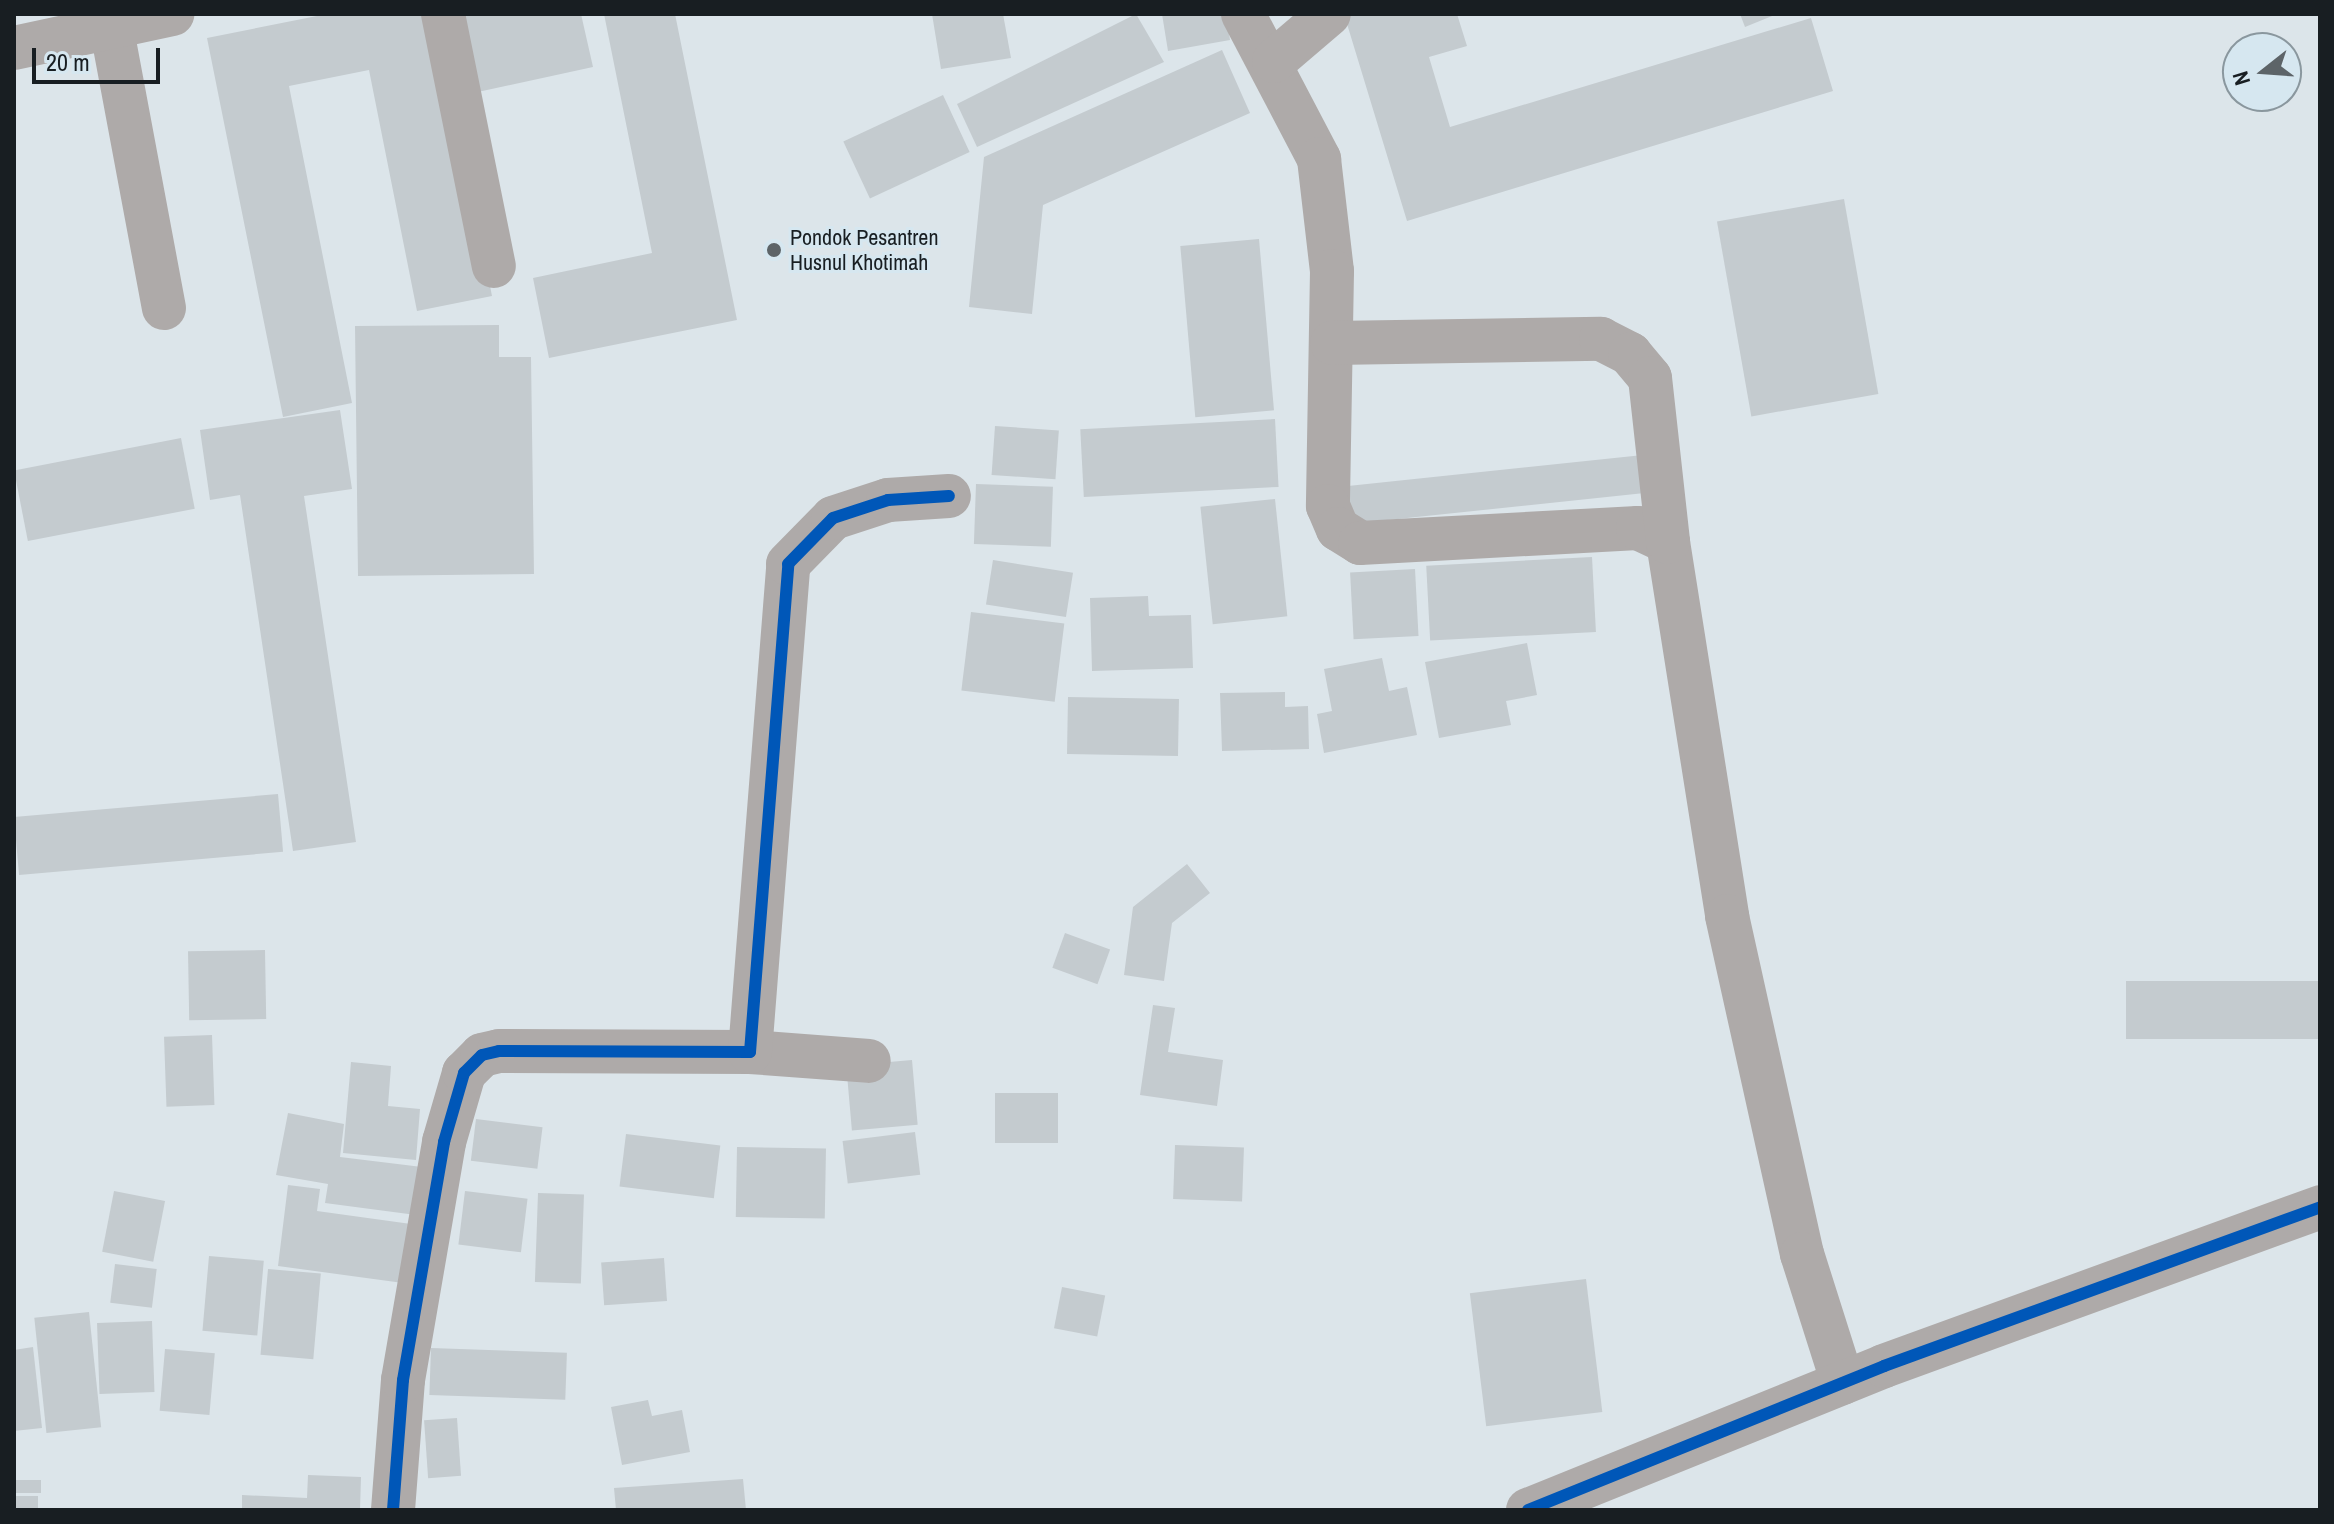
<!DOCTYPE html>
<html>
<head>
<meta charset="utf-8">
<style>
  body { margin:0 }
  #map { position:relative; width:2334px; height:1524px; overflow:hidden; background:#dce5ea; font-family:"Archivo Narrow",sans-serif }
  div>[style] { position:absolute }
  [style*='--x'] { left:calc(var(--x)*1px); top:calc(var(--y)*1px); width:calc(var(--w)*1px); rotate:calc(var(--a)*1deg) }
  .building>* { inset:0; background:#c4cbcf; transform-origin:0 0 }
  .minor>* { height:44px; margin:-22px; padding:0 22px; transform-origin:22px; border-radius:22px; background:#aeaaa9 }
  .cycleway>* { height:12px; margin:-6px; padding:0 6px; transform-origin:6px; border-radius:6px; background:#0057b8 }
  .dots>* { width:22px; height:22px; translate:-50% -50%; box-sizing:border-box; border:4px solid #d6e7f0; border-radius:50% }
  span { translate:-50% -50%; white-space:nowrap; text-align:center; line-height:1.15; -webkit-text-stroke:6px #d6e7f0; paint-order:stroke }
  .poi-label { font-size:22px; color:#181e22 }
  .left { translate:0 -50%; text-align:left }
  .frame { position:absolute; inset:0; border:16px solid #181e22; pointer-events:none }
  .north { position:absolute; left:2222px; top:32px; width:80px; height:80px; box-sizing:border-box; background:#d6e7f0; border:2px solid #8a979e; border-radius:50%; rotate:253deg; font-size:22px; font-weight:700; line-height:32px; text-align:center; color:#181e22 }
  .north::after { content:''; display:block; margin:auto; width:28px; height:36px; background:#5d6468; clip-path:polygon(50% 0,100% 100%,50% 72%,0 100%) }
  .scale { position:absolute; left:32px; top:48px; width:128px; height:36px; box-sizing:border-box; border:4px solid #181e22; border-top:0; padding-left:10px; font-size:24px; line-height:28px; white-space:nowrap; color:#181e22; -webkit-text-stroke:6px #d6e7f0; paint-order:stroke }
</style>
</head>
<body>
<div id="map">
  <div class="building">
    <div style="clip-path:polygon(327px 14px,436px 14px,492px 296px,417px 311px,369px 70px,289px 86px,352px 403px,283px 417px,207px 38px)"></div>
    <div style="clip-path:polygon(462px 14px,581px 14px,593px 67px,464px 95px)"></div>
    <div style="clip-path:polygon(604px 14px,675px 14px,737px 320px,549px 358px,533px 278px,652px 253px)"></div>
    <div style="clip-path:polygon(932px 14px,1003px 14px,1011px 58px,941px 69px)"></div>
    <div style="clip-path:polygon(1136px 14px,1164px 62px,977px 147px,957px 104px)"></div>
    <div style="clip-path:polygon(1162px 14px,1226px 14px,1230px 40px,1168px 51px)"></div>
    <div style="clip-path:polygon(1344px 14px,1457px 14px,1467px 46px,1429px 57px,1450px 127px,1811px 18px,1833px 91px,1407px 221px)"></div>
    <div style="clip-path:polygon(1740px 14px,1777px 14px,1745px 27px)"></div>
    <div style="clip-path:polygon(1222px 50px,1250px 113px,1043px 205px,1032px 314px,969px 307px,984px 157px)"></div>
    <div style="left:943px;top:95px;width:63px;height:110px;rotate:65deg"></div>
    <div style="left:1844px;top:199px;width:198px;height:129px;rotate:80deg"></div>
    <div style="left:1259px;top:239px;width:172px;height:79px;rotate:85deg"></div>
    <div style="clip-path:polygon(499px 325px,499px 357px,531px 357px,534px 574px,358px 576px,355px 326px)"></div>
    <div style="clip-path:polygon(340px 410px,352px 489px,304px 496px,356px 842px,293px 851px,240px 495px,210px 500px,200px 430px)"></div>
    <div style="left:1275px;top:419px;width:68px;height:195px;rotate:87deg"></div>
    <div style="left:995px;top:426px;width:64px;height:49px;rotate:4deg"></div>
    <div style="left:181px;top:438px;width:72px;height:170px;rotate:79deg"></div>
    <div style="left:1643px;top:455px;width:38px;height:299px;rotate:84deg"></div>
    <div style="left:976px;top:484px;width:77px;height:60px;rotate:2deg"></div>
    <div style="left:1275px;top:499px;width:118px;height:75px;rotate:84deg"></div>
    <div style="left:1592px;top:557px;width:75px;height:166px;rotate:87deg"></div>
    <div style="left:993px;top:560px;width:81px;height:45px;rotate:9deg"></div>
    <div style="left:1415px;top:569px;width:67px;height:65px;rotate:87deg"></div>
    <div style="clip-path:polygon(1148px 596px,1149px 616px,1191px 615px,1193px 668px,1092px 671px,1090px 598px)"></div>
    <div style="left:971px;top:612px;width:94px;height:79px;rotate:7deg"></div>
    <div style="clip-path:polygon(1527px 643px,1537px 695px,1506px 701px,1511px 725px,1439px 738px,1425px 662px)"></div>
    <div style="clip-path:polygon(1382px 658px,1389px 691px,1407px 687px,1417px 735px,1324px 753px,1317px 714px,1332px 711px,1324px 669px)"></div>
    <div style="clip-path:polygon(1285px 692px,1285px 707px,1308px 706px,1309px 749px,1222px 751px,1220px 693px)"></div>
    <div style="left:1068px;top:697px;width:111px;height:57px;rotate:1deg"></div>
    <div style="left:278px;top:794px;width:58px;height:265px;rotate:85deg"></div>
    <div style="clip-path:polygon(1187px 864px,1210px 893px,1172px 923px,1164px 981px,1124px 975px,1133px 907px)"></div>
    <div style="left:1065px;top:933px;width:48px;height:37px;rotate:20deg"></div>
    <div style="left:265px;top:950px;width:69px;height:77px;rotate:89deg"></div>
    <div style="left:2320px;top:981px;width:58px;height:194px;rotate:90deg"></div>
    <div style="clip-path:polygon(1153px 1005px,1175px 1008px,1168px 1052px,1223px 1060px,1217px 1106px,1140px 1095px)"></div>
    <div style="left:212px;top:1035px;width:70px;height:48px;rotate:88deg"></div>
    <div style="left:912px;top:1060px;width:65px;height:66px;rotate:85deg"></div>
    <div style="clip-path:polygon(351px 1062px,391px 1066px,388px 1106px,420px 1109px,416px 1160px,343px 1153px)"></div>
    <div style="left:1058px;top:1093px;width:50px;height:63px;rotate:90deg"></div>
    <div style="clip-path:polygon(288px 1113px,344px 1124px,340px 1157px,422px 1167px,416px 1215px,325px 1203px,328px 1184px,276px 1175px)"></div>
    <div style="left:476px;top:1119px;width:67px;height:42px;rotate:7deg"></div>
    <div style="left:915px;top:1132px;width:43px;height:73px;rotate:83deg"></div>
    <div style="left:626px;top:1134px;width:95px;height:53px;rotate:7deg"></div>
    <div style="left:1175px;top:1145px;width:69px;height:54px;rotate:2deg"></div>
    <div style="left:737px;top:1147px;width:89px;height:70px;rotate:1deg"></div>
    <div style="clip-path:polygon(288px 1185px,320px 1189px,317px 1211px,411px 1224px,403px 1283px,278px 1266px)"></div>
    <div style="left:114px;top:1191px;width:52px;height:62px;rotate:11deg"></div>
    <div style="left:465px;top:1191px;width:63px;height:54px;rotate:7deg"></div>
    <div style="left:538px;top:1193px;width:46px;height:89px;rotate:2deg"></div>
    <div style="left:209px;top:1256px;width:55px;height:75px;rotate:5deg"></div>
    <div style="left:664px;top:1258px;width:43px;height:63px;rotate:86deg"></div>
    <div style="left:115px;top:1264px;width:42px;height:39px;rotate:7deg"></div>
    <div style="left:268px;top:1269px;width:53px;height:86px;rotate:5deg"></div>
    <div style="left:1586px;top:1279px;width:134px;height:117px;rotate:83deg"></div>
    <div style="left:1062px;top:1287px;width:44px;height:42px;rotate:11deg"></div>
    <div style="left:89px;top:1312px;width:116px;height:55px;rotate:84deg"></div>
    <div style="left:152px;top:1321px;width:71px;height:55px;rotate:88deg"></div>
    <div style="clip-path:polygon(33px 1347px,42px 1428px,14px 1431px,14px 1350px)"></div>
    <div style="left:431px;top:1348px;width:136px;height:47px;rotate:2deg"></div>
    <div style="left:165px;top:1349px;width:50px;height:62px;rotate:5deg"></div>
    <div style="clip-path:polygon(648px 1400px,652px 1416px,682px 1410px,690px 1452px,622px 1465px,611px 1407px)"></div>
    <div style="left:457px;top:1418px;width:58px;height:33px;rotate:86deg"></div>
    <div style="clip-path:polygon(308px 1475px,361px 1477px,360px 1510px,242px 1510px,242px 1495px,307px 1498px)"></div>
    <div style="clip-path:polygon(743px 1479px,746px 1510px,616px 1510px,614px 1488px)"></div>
    <div style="left:14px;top:1480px;width:27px;height:13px"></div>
    <div style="left:15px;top:1496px;width:23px;height:14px"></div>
  </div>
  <div class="minor">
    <div style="--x:443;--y:14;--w:257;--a:78.6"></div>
    <div style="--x:1243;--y:14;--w:164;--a:62.3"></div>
    <div style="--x:1319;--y:159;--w:113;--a:83.4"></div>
    <div style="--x:1332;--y:271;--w:235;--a:91"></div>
    <div style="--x:1328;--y:506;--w:25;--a:67"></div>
    <div style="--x:1338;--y:529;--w:26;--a:32"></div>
    <div style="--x:1360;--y:543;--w:278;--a:-3.1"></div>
    <div style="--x:1638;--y:528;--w:33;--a:25"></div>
    <div style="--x:1668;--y:542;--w:379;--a:81"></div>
    <div style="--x:1727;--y:916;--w:346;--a:77.5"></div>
    <div style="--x:1802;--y:1254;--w:135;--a:72.4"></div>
    <div style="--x:111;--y:25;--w:288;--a:79.4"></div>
    <div style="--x:14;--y:48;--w:162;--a:-12.1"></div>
    <div style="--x:1274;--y:61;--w:72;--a:-40.5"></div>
    <div style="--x:1332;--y:343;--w:269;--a:-0.9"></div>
    <div style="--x:1601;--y:339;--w:33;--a:27"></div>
    <div style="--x:1630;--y:354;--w:31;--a:50"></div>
    <div style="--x:1650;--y:378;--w:165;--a:83.7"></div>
    <div style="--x:750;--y:1052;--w:119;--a:4.3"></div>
    <div style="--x:393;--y:1510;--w:130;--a:-85.6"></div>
    <div style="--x:403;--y:1380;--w:242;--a:-80.2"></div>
    <div style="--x:444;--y:1142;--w:72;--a:-73.8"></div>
    <div style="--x:464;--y:1073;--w:25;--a:-45"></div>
    <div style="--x:482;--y:1055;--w:17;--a:-13"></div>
    <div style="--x:499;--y:1051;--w:251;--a:0.2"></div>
    <div style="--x:750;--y:1052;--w:489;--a:-85.5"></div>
    <div style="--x:788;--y:564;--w:64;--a:-45.6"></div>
    <div style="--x:833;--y:518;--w:58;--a:-18.1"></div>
    <div style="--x:888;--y:500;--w:61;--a:-3.8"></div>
    <div style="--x:1528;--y:1510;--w:384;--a:-22"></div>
    <div style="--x:1884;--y:1366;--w:464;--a:-20"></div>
  </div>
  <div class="cycleway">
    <div style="--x:393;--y:1510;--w:130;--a:-85.6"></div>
    <div style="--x:403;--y:1380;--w:242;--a:-80.2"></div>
    <div style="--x:444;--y:1142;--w:72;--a:-73.8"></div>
    <div style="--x:464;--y:1073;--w:25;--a:-45"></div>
    <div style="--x:482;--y:1055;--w:17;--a:-13"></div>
    <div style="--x:499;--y:1051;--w:251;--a:0.2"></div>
    <div style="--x:750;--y:1052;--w:489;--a:-85.5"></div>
    <div style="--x:788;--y:564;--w:64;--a:-45.6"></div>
    <div style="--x:833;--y:518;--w:58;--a:-18.1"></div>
    <div style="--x:888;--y:500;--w:61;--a:-3.8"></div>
    <div style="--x:1528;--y:1510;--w:384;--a:-22"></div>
    <div style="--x:1884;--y:1366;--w:464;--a:-20"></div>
  </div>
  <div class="dots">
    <div style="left:774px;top:250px;background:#5d6468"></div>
  </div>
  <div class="poi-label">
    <span class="left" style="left:790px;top:250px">Pondok Pesantren<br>Husnul Khotimah</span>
  </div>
  <div class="frame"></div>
  <div class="north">N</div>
  <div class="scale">20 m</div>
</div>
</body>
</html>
